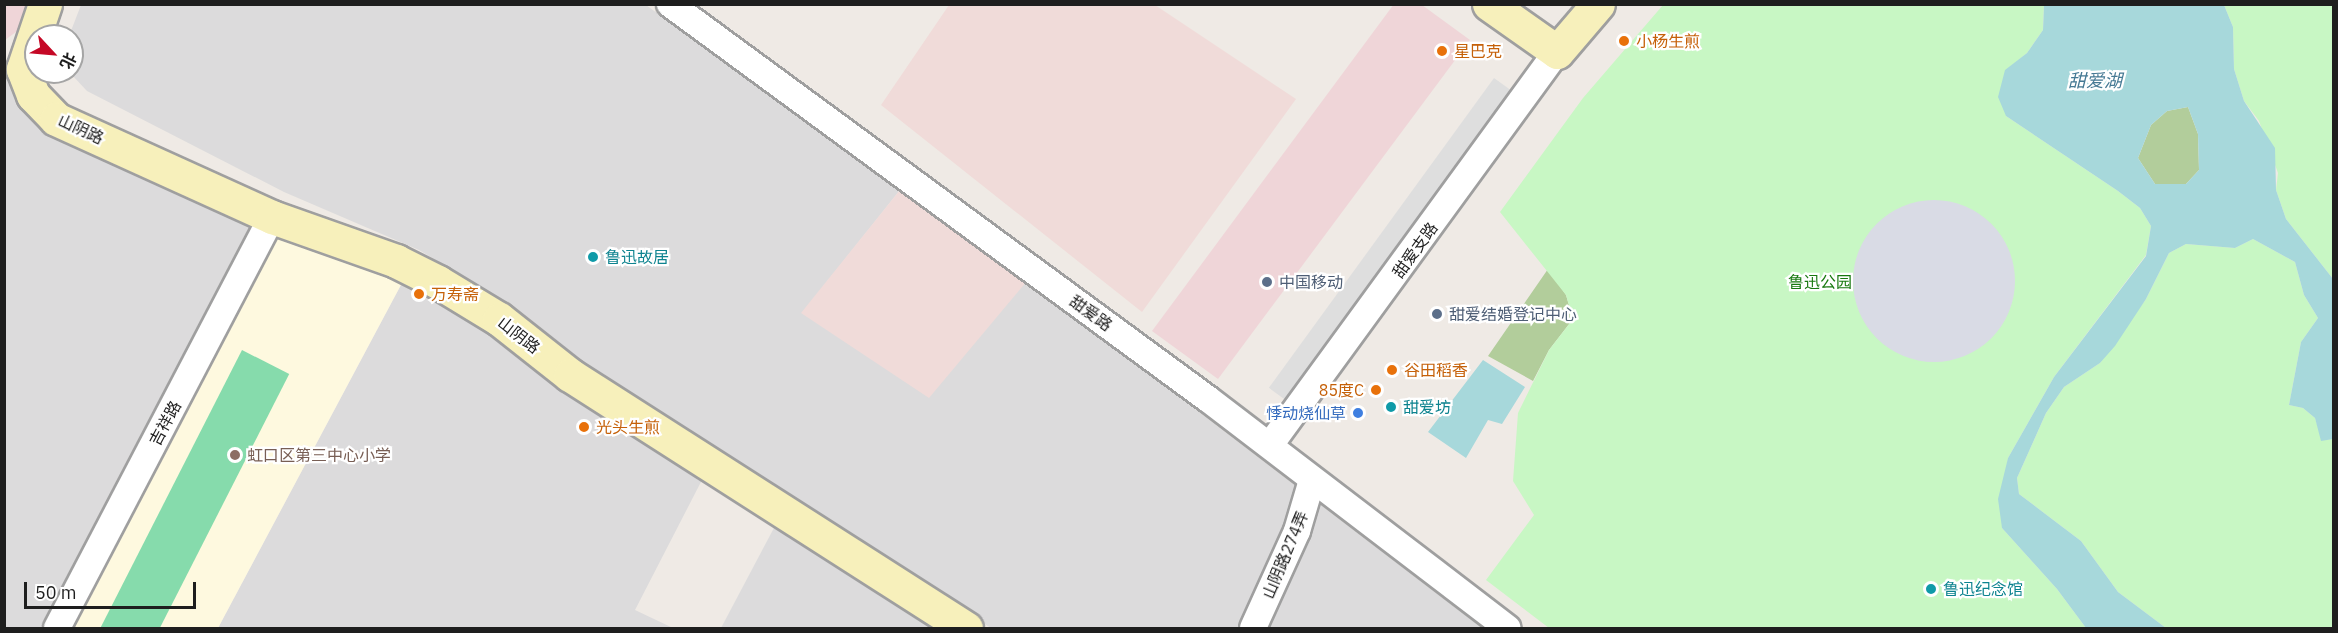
<!DOCTYPE html>
<html>
<head>
<meta charset="utf-8">
<style>
  body { margin:0 }
  #map { position:relative; width:2338px; height:633px; overflow:hidden; background:#efeae5; font-family:"IBM Plex Sans","Noto Sans SC",sans-serif }
  div>[style] { position:absolute }
  [style*='--x'] { left:calc(var(--x)*1px); top:calc(var(--y)*1px); width:calc(var(--w)*1px); rotate:calc(var(--a)*1deg) }
  .residential>* { inset:0; background:#dcdbdc }
  .commercial>* { inset:0; background:#efd5d8 }
  .education>* { inset:0; background:#fef9df }
  .military>* { inset:0; background:#f0dbd9 }
  .forest>* { inset:0; background:#b2cd9b }
  .park>* { inset:0; background:#c8f7c4 }
  .pitch>* { inset:0; background:#86dbac; transform-origin:0 0 }
  .parking>* { inset:0; background:#dedede; transform-origin:0 0 }
  .plaza>* { inset:0; background:#d9dbe5 }
  .round { border-radius:50% }
  .water>* { inset:0; background:#a7d8db }
  .roads { filter:drop-shadow(2px 0 #9f9f9f) drop-shadow(-2px 0 #9f9f9f) drop-shadow(0 2px #9f9f9f) drop-shadow(0 -2px #9f9f9f) }
  .street>* { height:26px; margin:-13px; padding:0 13px; transform-origin:13px; border-radius:13px; background:#fff }
  .secondary>* { height:33px; margin:-16.5px; padding:0 16.5px; transform-origin:16.5px; border-radius:16.5px; background:#f7f0bb }
  .dots>* { width:16px; height:16px; translate:-50% -50%; box-sizing:border-box; border:3px solid #fff; border-radius:50% }
  span { translate:-50% -50%; white-space:nowrap; text-align:center; line-height:1.15; -webkit-text-stroke:4.5px #fff; paint-order:stroke }
  .food-label { font-size:16px; color:#c56008 }
  .left { translate:0 -50%; text-align:left }
  .right { translate:-100% -50%; text-align:right }
  .street-label { font-size:16px; color:#1e1e1e }
  .culture-label { font-size:16px; color:#0d838f }
  .service-label { font-size:16px; color:#4e5e75 }
  .park-label { font-size:16px; color:#187910 }
  .shop-label { font-size:16px; color:#366cbe }
  .education-label { font-size:16px; color:#785e54 }
  .water-label { font-size:18px; color:#457994; font-style:italic }
  .frame { position:absolute; inset:0; border:6px solid #1e1e1e; pointer-events:none }
  .north { position:absolute; left:24px; top:24px; width:60px; height:60px; box-sizing:border-box; background:#fff; border:2px solid #a5a5a5; border-radius:50%; rotate:116deg; font-size:16px; font-weight:700; line-height:24px; text-align:center; color:#1e1e1e }
  .north::after { content:''; display:block; margin:auto; width:21px; height:27px; background:#c50826; clip-path:polygon(50% 0,100% 100%,50% 72%,0 100%) }
  .scale { position:absolute; left:24px; top:582px; width:172px; height:27px; box-sizing:border-box; border:3px solid #1e1e1e; border-top:0; padding-left:8px; font-size:18px; line-height:21px; white-space:nowrap; color:#1e1e1e; -webkit-text-stroke:4px #fff; paint-order:stroke }
</style>
</head>
<body>
<div id="map">
  <div class="residential">
    <div style="clip-path:polygon(81px 5px,646px 5px,900px 190px,802px 313px,1027px 281px,1482px 628px,991px 628px,576px 367px,527px 321px,474px 283px,419px 250px,284px 192px,87px 91px,72px 75px,69px 36px)"></div>
    <div style="clip-path:polygon(18px 74px,24px 97px,259px 225px,46px 628px,5px 628px,4px 76px)"></div>
    <div style="clip-path:polygon(403px 281px,486px 320px,703px 478px,635px 610px,673px 628px,218px 628px)"></div>
    <div style="clip-path:polygon(775px 526px,854px 572px,938px 628px,721px 628px)"></div>
  </div>
  <div class="commercial">
    <div style="clip-path:polygon(1394px 4px,1422px 5px,1470px 40px,1218px 379px,1152px 331px)"></div>
    <div style="clip-path:polygon(5px 5px,36px 5px,24px 26px,5px 40px)"></div>
  </div>
  <div class="education">
    <div style="clip-path:polygon(277px 232px,403px 281px,218px 628px,66px 628px)"></div>
  </div>
  <div class="military">
    <div style="clip-path:polygon(949px 5px,1155px 5px,1296px 99px,1142px 312px,881px 105px)"></div>
    <div style="clip-path:polygon(900px 190px,1027px 281px,929px 398px,801px 313px)"></div>
  </div>
  <div class="forest">
    <div style="clip-path:polygon(2188px 107px,2198px 134px,2199px 170px,2186px 184px,2155px 184px,2138px 158px,2151px 125px,2167px 111px)"></div>
    <div style="clip-path:polygon(1548px 269px,1566px 295px,1573px 319px,1549px 350px,1533px 381px,1488px 356px)"></div>
  </div>
  <div class="park">
    <div style="clip-path:polygon(1663px 5px,2044px 5px,2043px 30px,2027px 53px,2005px 71px,2006px 116px,2118px 191px,2140px 208px,2151px 226px,2146px 255px,2054px 377px,2008px 458px,2002px 528px,2057px 589px,2086px 628px,1549px 628px,1486px 580px,1534px 515px,1513px 481px,1518px 413px,1549px 350px,1573px 319px,1566px 295px,1500px 212px,1583px 98px)"></div>
    <div style="clip-path:polygon(2224px 5px,2333px 5px,2333px 279px,2286px 219px,2276px 190px,2278px 173px,2259px 121px,2244px 101px,2234px 69px,2233px 27px)"></div>
    <div style="clip-path:polygon(2253px 239px,2295px 262px,2304px 295px,2318px 318px,2301px 342px,2289px 405px,2303px 408px,2315px 418px,2322px 440px,2333px 439px,2333px 628px,2166px 628px,2118px 592px,2081px 541px,2019px 494px,2017px 478px,2046px 413px,2064px 387px,2100px 363px,2146px 299px,2169px 253px,2186px 244px,2235px 248px)"></div>
  </div>
  <div class="pitch">
    <div style="left:242px;top:350px;width:53px;height:312px;rotate:27deg"></div>
  </div>
  <div class="parking">
    <div style="left:1494px;top:78px;width:24px;height:383px;rotate:36deg"></div>
  </div>
  <div class="plaza">
    <div class="round" style="left:1853px;top:200px;width:162px;height:162px"></div>
  </div>
  <div class="water">
    <div style="clip-path:polygon(evenodd,2164px 5px,2224px 5px,2233px 27px,2234px 69px,2244px 101px,2275px 148px,2276px 190px,2286px 219px,2333px 279px,2333px 439px,2321px 441px,2315px 418px,2303px 408px,2289px 405px,2301px 342px,2318px 318px,2304px 295px,2295px 262px,2253px 239px,2235px 248px,2186px 244px,2169px 253px,2146px 299px,2115px 346px,2100px 363px,2064px 387px,2046px 413px,2017px 478px,2019px 494px,2081px 541px,2118px 592px,2166px 628px,2086px 628px,2057px 589px,2002px 528px,1998px 499px,2008px 458px,2054px 377px,2146px 256px,2151px 226px,2140px 208px,2118px 191px,2006px 116px,1998px 97px,2005px 70px,2027px 53px,2043px 30px,2044px 5px,2164px 5px,2188px 107px,2198px 134px,2199px 170px,2186px 184px,2155px 184px,2138px 158px,2151px 125px,2167px 111px,2188px 107px)"></div>
    <div style="clip-path:polygon(1483px 360px,1525px 387px,1502px 424px,1488px 420px,1466px 458px,1428px 432px)"></div>
  </div>
  <div class="roads">
    <div class="street">
      <div style="--x:670;--y:4;--w:667;--a:36.29"></div>
      <div style="--x:1208;--y:399;--w:377;--a:37.4"></div>
      <div style="--x:1270;--y:445;--w:487;--a:-53.9"></div>
      <div style="--x:57;--y:628;--w:464;--a:-62.4"></div>
      <div style="--x:1253;--y:628;--w:107;--a:-65.6"></div>
      <div style="--x:1297;--y:531;--w:53;--a:-73.6"></div>
    </div>
    <div class="secondary">
      <div style="--x:45;--y:4;--w:69;--a:108.7"></div>
      <div style="--x:23;--y:69;--w:28;--a:69"></div>
      <div style="--x:33;--y:95;--w:33;--a:46"></div>
      <div style="--x:56;--y:119;--w:237;--a:24.4"></div>
      <div style="--x:272;--y:217;--w:132;--a:19.5"></div>
      <div style="--x:396;--y:261;--w:47;--a:26.6"></div>
      <div style="--x:438;--y:282;--w:71;--a:31.2"></div>
      <div style="--x:499;--y:319;--w:90;--a:38.3"></div>
      <div style="--x:570;--y:375;--w:470;--a:32.6"></div>
      <div style="--x:1489;--y:4;--w:83;--a:35.2"></div>
      <div style="--x:1557;--y:52;--w:63;--a:-49.5"></div>
    </div>
  </div>
  <div class="dots">
    <div style="left:1624px;top:41px;background:#e8710a"></div>
    <div style="left:1442px;top:51px;background:#e8710a"></div>
    <div style="left:593px;top:257px;background:#0f9aa8"></div>
    <div style="left:1267px;top:282px;background:#5c6f8a"></div>
    <div style="left:419px;top:294px;background:#e8710a"></div>
    <div style="left:1437px;top:314px;background:#5c6f8a"></div>
    <div style="left:1392px;top:370px;background:#e8710a"></div>
    <div style="left:1376px;top:390px;background:#e8710a"></div>
    <div style="left:1391px;top:407px;background:#0f9aa8"></div>
    <div style="left:1358px;top:413px;background:#3f7fe0"></div>
    <div style="left:584px;top:427px;background:#e8710a"></div>
    <div style="left:235px;top:455px;background:#8d6e63"></div>
    <div style="left:1931px;top:589px;background:#0f9aa8"></div>
  </div>
  <div class="food-label">
    <span class="left" style="left:1636px;top:41px">小杨生煎</span>
    <span class="left" style="left:1454px;top:51px">星巴克</span>
    <span class="left" style="left:431px;top:294px">万寿斋</span>
    <span class="left" style="left:1404px;top:370px">谷田稻香</span>
    <span class="right" style="left:1364px;top:390px">85度C</span>
    <span class="left" style="left:596px;top:427px">光头生煎</span>
  </div>
  <div class="street-label">
    <span style="left:81px;top:129px;rotate:25deg">山阴路</span>
    <span style="left:1415px;top:250px;rotate:-54deg">甜爱支路</span>
    <span style="left:1091px;top:313px;rotate:36deg">甜爱路</span>
    <span style="left:519px;top:335px;rotate:38deg">山阴路</span>
    <span style="left:165px;top:423px;rotate:-62deg">吉祥路</span>
    <span style="left:1285px;top:555px;rotate:-67deg">山阴路274弄</span>
  </div>
  <div class="culture-label">
    <span class="left" style="left:605px;top:257px">鲁迅故居</span>
    <span class="left" style="left:1403px;top:407px">甜爱坊</span>
    <span class="left" style="left:1943px;top:589px">鲁迅纪念馆</span>
  </div>
  <div class="service-label">
    <span class="left" style="left:1279px;top:282px">中国移动</span>
    <span class="left" style="left:1449px;top:314px">甜爱结婚登记中心</span>
  </div>
  <div class="park-label">
    <span style="left:1820px;top:282px">鲁迅公园</span>
  </div>
  <div class="shop-label">
    <span class="right" style="left:1346px;top:413px">悸动烧仙草</span>
  </div>
  <div class="education-label">
    <span class="left" style="left:247px;top:455px">虹口区第三中心小学</span>
  </div>
  <div class="water-label">
    <span style="left:2095px;top:81px">甜爱湖</span>
  </div>
  <div class="frame"></div>
  <div class="north">北</div>
  <div class="scale">50 m</div>
</div>
</body>
</html>
